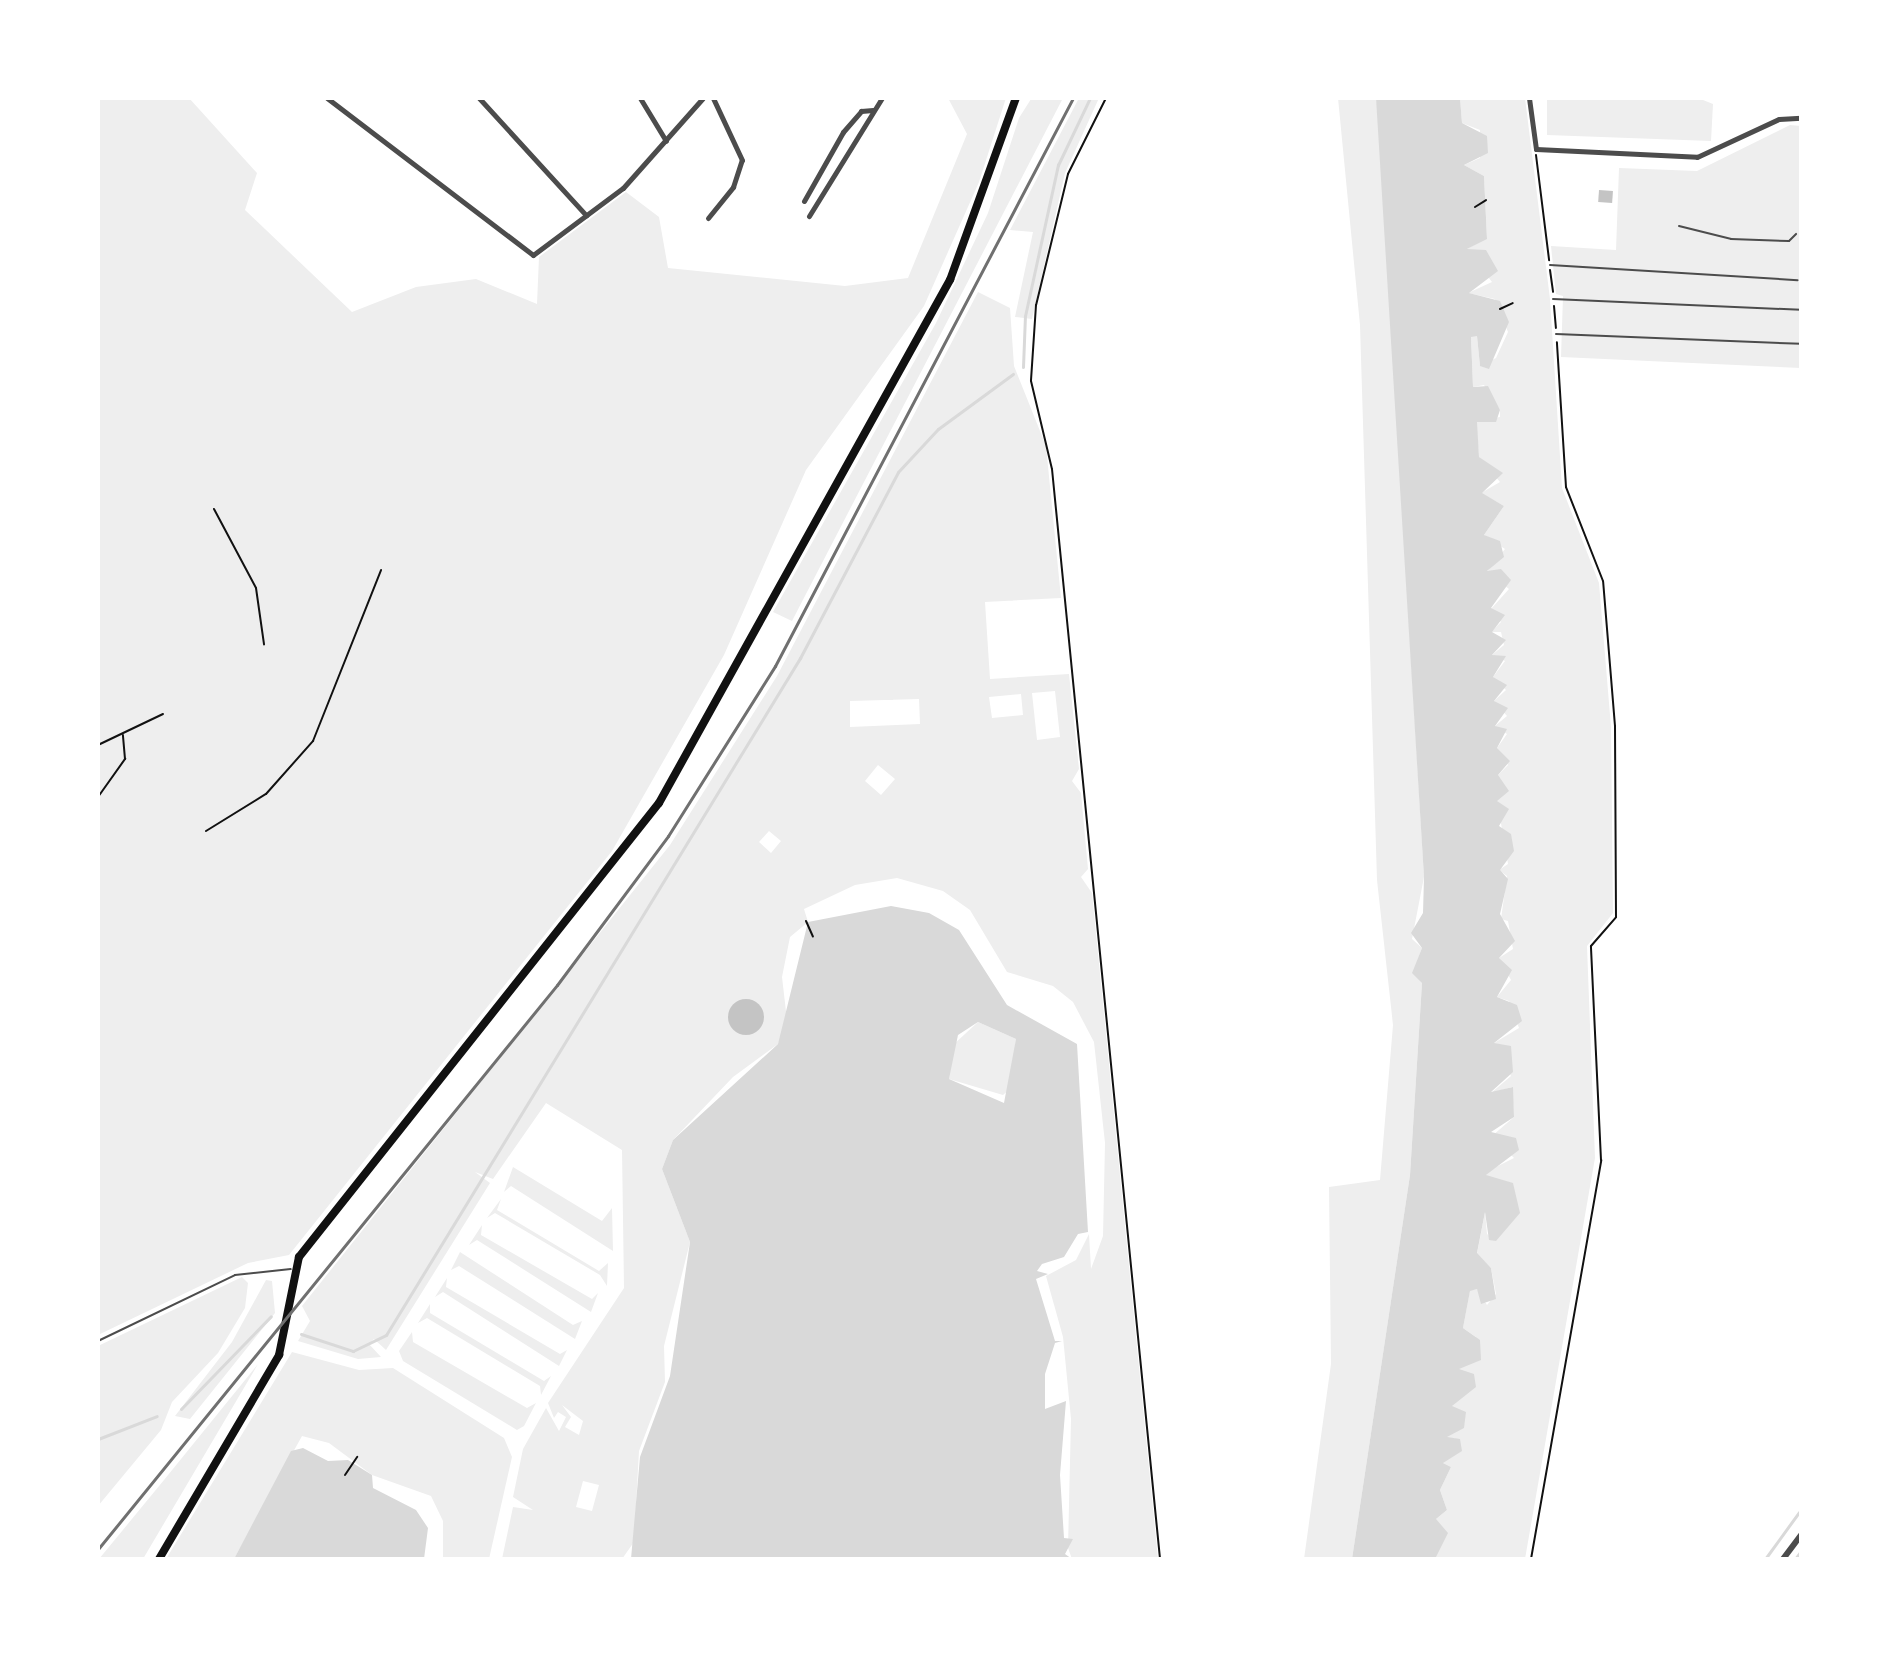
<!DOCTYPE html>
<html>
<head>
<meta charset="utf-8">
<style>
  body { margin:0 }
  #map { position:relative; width:1899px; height:1657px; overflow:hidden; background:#fff; font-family:"PT Serif",serif }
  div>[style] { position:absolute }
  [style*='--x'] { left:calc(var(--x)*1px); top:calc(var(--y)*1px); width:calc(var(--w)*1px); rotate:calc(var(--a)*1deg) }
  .green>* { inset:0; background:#eee }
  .water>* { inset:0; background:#d9d9d9 }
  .stream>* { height:3px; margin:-1.5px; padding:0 1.5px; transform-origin:1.5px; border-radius:1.5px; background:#d9d9d9 }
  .building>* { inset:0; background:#c4c4c4; transform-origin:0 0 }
  .round { border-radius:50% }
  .path>* { height:2px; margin:-1px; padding:0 1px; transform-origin:1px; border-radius:1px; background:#111 }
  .service>* { height:2px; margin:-1px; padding:0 1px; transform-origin:1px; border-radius:1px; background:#4c4c4c }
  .minor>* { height:5px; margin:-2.5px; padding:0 2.5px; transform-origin:2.5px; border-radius:2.5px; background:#4c4c4c }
  .tertiary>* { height:6px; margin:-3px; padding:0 3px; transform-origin:3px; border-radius:3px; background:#4c4c4c }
  .primary>* { height:8px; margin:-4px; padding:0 4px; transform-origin:4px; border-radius:4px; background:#111 }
  .rail>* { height:3px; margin:-1.5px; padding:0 1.5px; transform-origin:1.5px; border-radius:1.5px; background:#707070 }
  span { translate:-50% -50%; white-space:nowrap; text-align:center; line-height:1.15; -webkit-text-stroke:8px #fff; paint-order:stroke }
  .frame { position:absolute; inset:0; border:100px solid #fff; pointer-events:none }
</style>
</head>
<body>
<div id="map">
  <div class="green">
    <div style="clip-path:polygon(98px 98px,189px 98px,257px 173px,245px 210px,352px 312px,416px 287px,476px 279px,537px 304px,539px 257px,626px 192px,659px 217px,668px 268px,845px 286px,908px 278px,967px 134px,948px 98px,1006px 98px,979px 182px,924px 306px,806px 470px,724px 655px,612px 851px,289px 1255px,248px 1263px,98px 1335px)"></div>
    <div style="clip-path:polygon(1063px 98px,792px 621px,773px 612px,936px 323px,988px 213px,1019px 118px,1031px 99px)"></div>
    <div style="clip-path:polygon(1079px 98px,1099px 98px,1065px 173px,1032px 319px,1015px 317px,1033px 232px,1010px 230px)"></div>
    <div style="clip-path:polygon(1338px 98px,1376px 98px,1379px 116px,1424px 877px,1412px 939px,1422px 948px,1413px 972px,1422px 983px,1410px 1175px,1352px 1559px,1304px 1559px,1331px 1364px,1329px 1187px,1380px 1180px,1393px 1025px,1377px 880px,1360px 325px)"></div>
    <div style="clip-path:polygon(1460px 98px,1525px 98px,1550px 299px,1562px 488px,1599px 583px,1611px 727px,1613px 913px,1587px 946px,1595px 1158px,1525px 1559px,1432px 1557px,1436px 1519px,1447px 1510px,1440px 1490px,1451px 1467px,1443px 1463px,1455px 1438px,1447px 1438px,1458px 1370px,1476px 1337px,1463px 1328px,1470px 1290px,1477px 1289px,1487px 1305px,1496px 1294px,1491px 1268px,1477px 1254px,1485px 1212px,1487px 1234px,1496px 1241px,1486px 1172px,1514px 1158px,1492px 1136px,1514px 1117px,1512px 1087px,1491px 1093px,1511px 1076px,1494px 1043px,1519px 1028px,1509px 1001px,1497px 997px,1511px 980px,1499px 958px,1513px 949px,1508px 921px,1501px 919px,1507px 876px,1499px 870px,1508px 864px,1497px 800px,1498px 775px,1508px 765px,1497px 748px,1507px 734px,1495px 726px,1507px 716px,1494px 701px,1506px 690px,1493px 677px,1505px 661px,1492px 655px,1504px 645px,1501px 632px,1491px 632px,1501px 622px,1491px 609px,1509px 589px,1487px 572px,1505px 549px,1484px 535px,1504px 506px,1481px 493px,1500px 482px,1479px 457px,1476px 422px,1500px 417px,1500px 410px,1484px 385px,1473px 387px,1471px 336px,1477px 336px,1480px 366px,1496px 358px,1508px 332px,1495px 299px,1468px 293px,1492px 282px,1467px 249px,1487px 238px,1484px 176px,1464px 165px,1480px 158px,1480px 130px,1462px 123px)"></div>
    <div style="clip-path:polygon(1547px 98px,1698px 98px,1713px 104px,1711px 141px,1547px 135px)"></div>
    <div style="clip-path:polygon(1790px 125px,1801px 126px,1801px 368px,1561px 357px,1563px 296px,1556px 294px,1551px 246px,1616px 250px,1619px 168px,1697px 171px)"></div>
    <div style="clip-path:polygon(evenodd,978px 292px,1010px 308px,1014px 366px,1046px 446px,1061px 598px,985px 602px,990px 679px,1069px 674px,1079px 769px,1072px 781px,1081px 793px,1088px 869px,1081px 877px,1092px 893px,1158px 1559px,1072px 1559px,1068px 1548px,1071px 1419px,1063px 1337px,1046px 1276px,1076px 1260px,1089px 1234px,1091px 1269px,1103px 1236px,1105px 1143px,1094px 1042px,1073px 1002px,1053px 986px,1007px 972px,970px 910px,943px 891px,897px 878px,855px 885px,804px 909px,808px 922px,790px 937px,782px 977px,787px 1020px,778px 1044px,733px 1077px,673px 1140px,662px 1169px,690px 1242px,664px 1346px,665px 1382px,639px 1451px,634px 1542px,622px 1559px,502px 1559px,513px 1507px,533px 1510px,513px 1497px,523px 1449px,546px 1408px,559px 1431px,566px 1417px,558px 1412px,554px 1418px,548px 1403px,624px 1288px,622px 1150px,546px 1103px,493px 1179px,475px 1172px,490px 1183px,386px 1350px,374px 1339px,369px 1344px,381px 1357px,358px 1359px,298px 1341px,310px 1321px,302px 1306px,670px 845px,777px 676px,978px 292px,1055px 691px,1060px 737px,1037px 740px,1032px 693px,1055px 691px,978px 292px,1021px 694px,1023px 715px,992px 718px,989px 697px,1021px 694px,978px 292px,919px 699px,920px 724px,850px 727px,850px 701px,919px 699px,978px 292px,878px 765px,895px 779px,881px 795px,865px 781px,878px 765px,978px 292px,769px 831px,781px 841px,771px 853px,759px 842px,769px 831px,978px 292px,562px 1405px,583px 1421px,579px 1435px,565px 1427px,571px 1417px,562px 1405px,978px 292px,583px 1481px,599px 1485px,592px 1511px,576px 1507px,583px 1481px)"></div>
    <div style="clip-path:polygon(978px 1022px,1016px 1039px,1011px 1088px,1003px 1095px,949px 1079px,953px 1045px)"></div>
    <div style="clip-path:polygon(513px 1167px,602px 1221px,612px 1208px,613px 1251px,511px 1186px,504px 1192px)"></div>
    <div style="clip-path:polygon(501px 1199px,497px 1210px,599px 1271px,608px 1263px,607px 1286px,600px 1275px,495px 1213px,487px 1218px)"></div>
    <div style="clip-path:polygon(482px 1225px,481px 1235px,592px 1299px,598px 1293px,591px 1312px,477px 1240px,469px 1245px)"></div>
    <div style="clip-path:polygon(460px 1252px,573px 1325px,582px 1321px,575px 1339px,459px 1266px,451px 1270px)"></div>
    <div style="clip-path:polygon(242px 1277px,248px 1283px,245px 1308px,218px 1353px,172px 1402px,161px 1430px,98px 1506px,98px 1346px)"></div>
    <div style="clip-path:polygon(447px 1278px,446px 1287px,560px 1354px,567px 1350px,559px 1366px,443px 1292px,435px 1297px)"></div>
    <div style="clip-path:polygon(266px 1280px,272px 1281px,275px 1313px,190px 1419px,175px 1416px,232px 1342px)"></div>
    <div style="clip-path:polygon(430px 1304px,430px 1313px,544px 1381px,551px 1376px,541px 1395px,540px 1386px,427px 1318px,418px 1323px)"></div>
    <div style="clip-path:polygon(412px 1332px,413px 1342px,527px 1408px,536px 1403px,524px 1426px,517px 1430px,403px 1361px,399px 1351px)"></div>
    <div style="clip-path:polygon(292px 1352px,359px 1370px,393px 1368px,504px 1438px,512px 1457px,489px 1559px,443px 1559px,443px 1521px,431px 1496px,372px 1475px,329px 1443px,302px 1436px,234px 1559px,166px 1559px)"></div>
    <div style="clip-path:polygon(258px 1364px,143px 1559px,99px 1559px,164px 1480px)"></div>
  </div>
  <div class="water">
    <div style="clip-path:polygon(1376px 98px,1460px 98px,1462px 123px,1487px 136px,1488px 153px,1464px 165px,1484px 176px,1487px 239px,1467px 249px,1486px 250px,1498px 271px,1469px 293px,1500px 301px,1509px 322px,1489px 369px,1480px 366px,1477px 336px,1471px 337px,1473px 387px,1488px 386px,1500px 410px,1496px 422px,1477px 422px,1479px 457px,1503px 473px,1482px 493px,1504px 506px,1484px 535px,1500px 541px,1504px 557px,1487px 571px,1501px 569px,1511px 580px,1491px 608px,1505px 615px,1492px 632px,1506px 640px,1492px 655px,1506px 656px,1493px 677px,1507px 685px,1494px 701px,1508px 708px,1495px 726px,1507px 729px,1497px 748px,1510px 761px,1498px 775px,1509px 791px,1497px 801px,1509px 809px,1499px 826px,1511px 834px,1514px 851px,1500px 870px,1508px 879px,1500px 914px,1515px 941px,1499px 958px,1512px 970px,1497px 997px,1517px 1005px,1522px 1021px,1494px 1043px,1511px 1046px,1513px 1072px,1491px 1092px,1513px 1087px,1514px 1117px,1491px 1132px,1516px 1138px,1519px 1150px,1486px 1175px,1513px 1183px,1520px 1213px,1496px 1241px,1489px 1240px,1485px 1212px,1477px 1253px,1491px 1268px,1496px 1299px,1481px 1304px,1477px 1289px,1470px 1291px,1463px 1328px,1480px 1340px,1481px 1360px,1459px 1369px,1474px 1374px,1476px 1387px,1452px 1406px,1466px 1412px,1464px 1428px,1447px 1437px,1460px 1439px,1462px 1451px,1443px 1463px,1451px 1467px,1440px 1490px,1447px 1510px,1436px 1519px,1448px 1533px,1435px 1559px,1352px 1559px,1410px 1175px,1422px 983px,1412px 973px,1422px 948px,1411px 933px,1423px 913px,1424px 877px)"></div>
    <div style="clip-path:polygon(evenodd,891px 906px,929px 913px,959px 930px,1007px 1005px,1077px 1044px,1088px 1232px,1078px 1234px,1064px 1257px,1042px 1264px,1037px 1271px,1048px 1274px,1036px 1279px,1055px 1341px,1062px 1341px,1055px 1343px,1045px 1374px,1045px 1409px,1066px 1401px,1060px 1475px,1064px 1538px,1073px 1539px,1065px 1554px,1072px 1559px,631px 1559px,640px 1457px,670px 1376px,690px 1242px,662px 1169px,673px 1140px,778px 1044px,808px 922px,891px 906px,978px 1022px,1016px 1039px,1004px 1103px,949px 1079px,958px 1035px,978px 1022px)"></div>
    <div style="clip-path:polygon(303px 1448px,328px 1461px,348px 1460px,372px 1475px,373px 1488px,416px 1510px,428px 1528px,424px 1559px,234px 1559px,291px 1451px)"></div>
  </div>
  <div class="stream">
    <div style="--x:1023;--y:367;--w:51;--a:-87.8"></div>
    <div style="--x:1025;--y:316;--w:155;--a:-77.7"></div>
    <div style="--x:1058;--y:165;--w:74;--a:-64.5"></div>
    <div style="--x:301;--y:1334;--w:55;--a:18.1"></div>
    <div style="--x:353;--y:1351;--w:37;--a:-26"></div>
    <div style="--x:386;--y:1335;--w:794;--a:-58.55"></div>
    <div style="--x:800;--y:658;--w:210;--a:-62.2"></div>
    <div style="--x:898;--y:472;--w:59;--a:-47.1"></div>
    <div style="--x:938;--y:429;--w:93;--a:-36.3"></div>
    <div style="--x:181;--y:1409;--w:129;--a:-45.9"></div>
    <div style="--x:98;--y:1439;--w:63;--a:-21.3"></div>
    <div style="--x:1765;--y:1559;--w:58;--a:-54.1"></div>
    <div style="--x:1795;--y:1559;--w:10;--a:-53"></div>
  </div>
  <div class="building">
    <div style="left:1599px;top:190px;width:14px;height:12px;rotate:4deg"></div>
    <div class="round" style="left:728px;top:999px;width:36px;height:36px"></div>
  </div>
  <div class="path">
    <div style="--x:1106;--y:98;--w:85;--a:116.6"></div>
    <div style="--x:1068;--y:174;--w:135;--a:103.7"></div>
    <div style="--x:1036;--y:305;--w:76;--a:93.8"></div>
    <div style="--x:1031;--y:381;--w:90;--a:76.6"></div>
    <div style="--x:1052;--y:469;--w:1095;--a:84.34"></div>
    <div style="--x:1536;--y:155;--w:106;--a:82.9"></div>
    <div style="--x:1475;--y:207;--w:13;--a:-32"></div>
    <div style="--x:1550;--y:270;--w:22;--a:82"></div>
    <div style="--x:1554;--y:306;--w:22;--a:85"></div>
    <div style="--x:1500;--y:309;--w:14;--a:-25"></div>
    <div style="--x:214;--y:509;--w:89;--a:62"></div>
    <div style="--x:256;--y:588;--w:57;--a:81.9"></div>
    <div style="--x:98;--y:745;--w:72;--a:-25.5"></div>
    <div style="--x:98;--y:797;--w:47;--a:-54.6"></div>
    <div style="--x:125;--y:759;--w:24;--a:-95"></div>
    <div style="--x:206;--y:831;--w:70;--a:-31.7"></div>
    <div style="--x:266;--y:794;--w:71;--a:-48.4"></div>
    <div style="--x:313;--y:741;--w:184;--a:-68.3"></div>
    <div style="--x:806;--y:921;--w:17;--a:66"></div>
    <div style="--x:345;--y:1475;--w:22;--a:-56"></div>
    <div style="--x:1531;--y:1559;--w:405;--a:-80"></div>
    <div style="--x:1601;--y:1160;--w:214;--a:-92.7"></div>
    <div style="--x:1591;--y:946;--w:38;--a:-49"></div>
    <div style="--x:1616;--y:917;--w:191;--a:-90.3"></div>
    <div style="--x:1615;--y:726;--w:145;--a:-94.7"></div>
    <div style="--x:1603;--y:581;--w:101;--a:-111.5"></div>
    <div style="--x:1566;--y:487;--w:145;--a:-93.6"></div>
  </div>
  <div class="service">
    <div style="--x:1679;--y:226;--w:54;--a:14"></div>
    <div style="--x:1731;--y:239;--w:58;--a:2"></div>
    <div style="--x:1789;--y:241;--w:10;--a:-45"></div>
    <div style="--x:1550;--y:265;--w:248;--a:3.5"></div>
    <div style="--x:1553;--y:299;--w:248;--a:2.5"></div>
    <div style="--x:1556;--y:334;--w:245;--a:2.3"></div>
    <div style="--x:98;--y:1341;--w:152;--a:-25.7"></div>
    <div style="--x:235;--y:1275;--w:56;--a:-6.1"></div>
  </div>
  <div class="minor">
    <div style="--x:327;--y:98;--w:259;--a:37.3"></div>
    <div style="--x:533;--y:255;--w:112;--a:-36.7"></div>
    <div style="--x:623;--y:188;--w:120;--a:-48.4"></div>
    <div style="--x:479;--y:98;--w:159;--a:47.6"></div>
    <div style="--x:640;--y:98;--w:50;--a:58.8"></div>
    <div style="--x:1529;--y:98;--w:51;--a:82.2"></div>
    <div style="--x:1536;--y:149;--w:161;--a:2.8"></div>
    <div style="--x:1697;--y:157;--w:90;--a:-24.9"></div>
    <div style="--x:1779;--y:119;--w:22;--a:-3"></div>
    <div style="--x:804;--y:201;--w:79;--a:-60.5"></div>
    <div style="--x:843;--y:132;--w:28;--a:-49"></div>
    <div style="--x:861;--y:111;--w:12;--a:-5"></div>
    <div style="--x:809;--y:216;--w:139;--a:-58.3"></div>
    <div style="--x:708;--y:218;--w:40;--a:-51"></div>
    <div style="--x:733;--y:187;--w:28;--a:-72"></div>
    <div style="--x:742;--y:160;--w:68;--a:-115.1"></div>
  </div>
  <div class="tertiary">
    <div style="--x:1783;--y:1559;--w:30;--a:-53"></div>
  </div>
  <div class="primary">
    <div style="--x:159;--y:1559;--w:237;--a:-59.5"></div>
    <div style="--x:279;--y:1355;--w:100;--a:-78.5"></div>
    <div style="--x:299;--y:1257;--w:579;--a:-51.59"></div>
    <div style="--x:659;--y:803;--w:599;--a:-60.91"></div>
    <div style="--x:950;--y:280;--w:194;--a:-70.1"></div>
  </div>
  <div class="rail">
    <div style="--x:98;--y:1549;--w:727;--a:-50.86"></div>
    <div style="--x:557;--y:985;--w:186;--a:-53.3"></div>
    <div style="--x:668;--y:836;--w:201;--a:-57.8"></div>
    <div style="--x:775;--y:666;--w:641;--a:-62.32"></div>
  </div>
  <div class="frame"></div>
</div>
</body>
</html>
